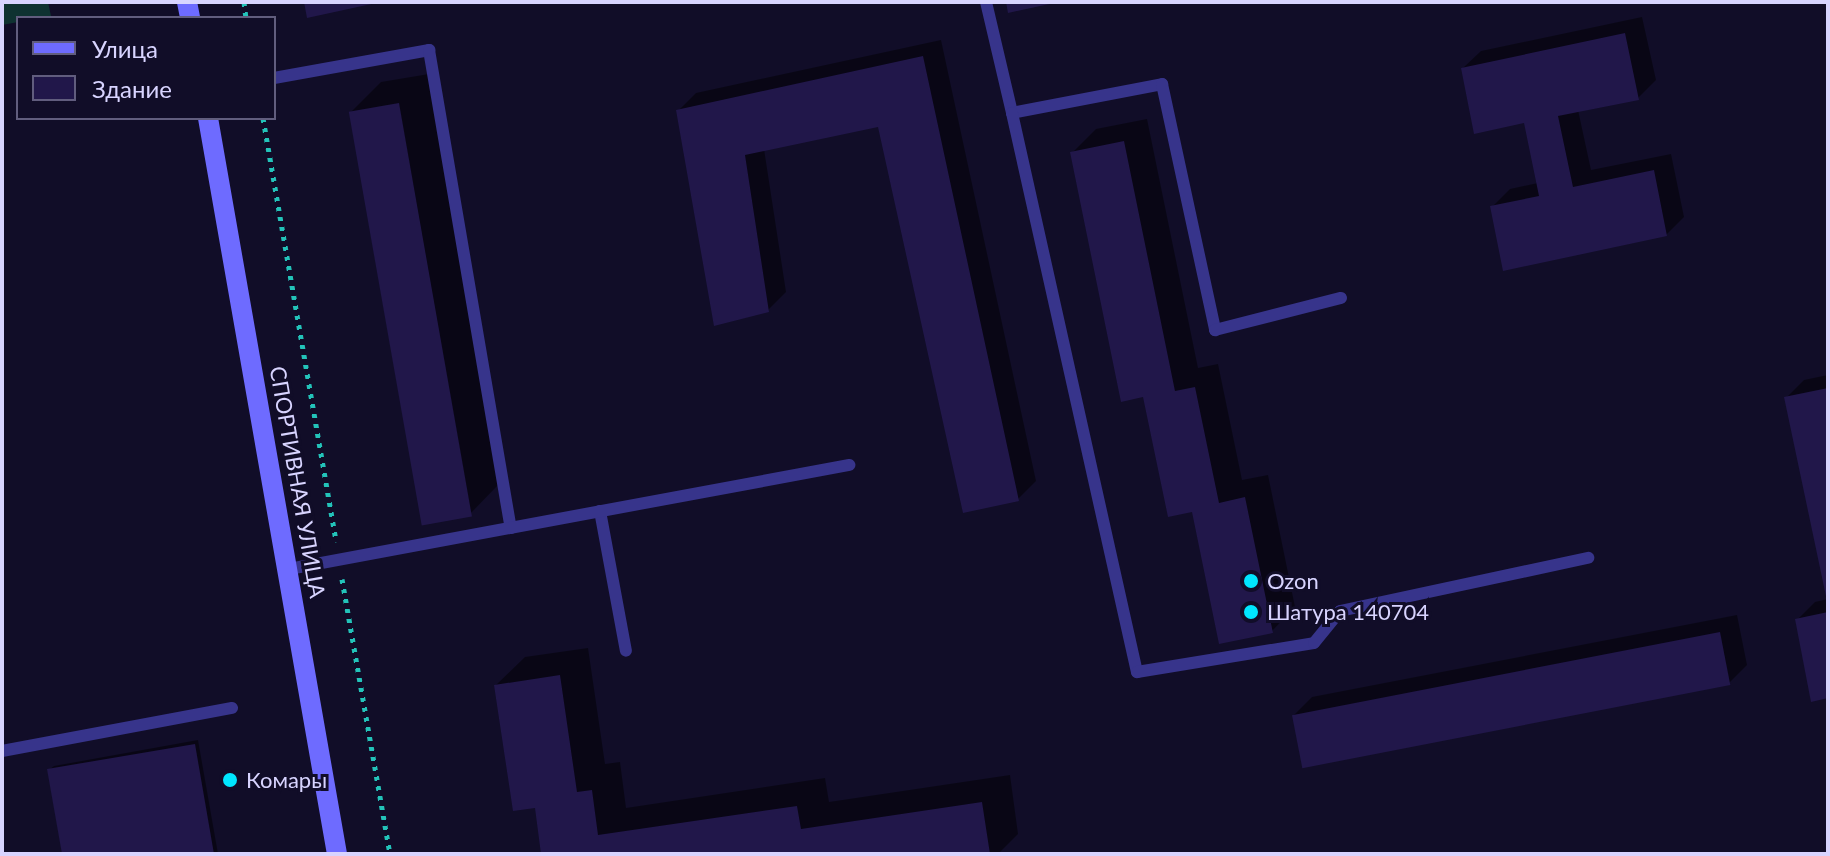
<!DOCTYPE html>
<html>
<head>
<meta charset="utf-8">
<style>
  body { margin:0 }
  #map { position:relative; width:1830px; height:856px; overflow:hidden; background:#110d28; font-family:Lato,sans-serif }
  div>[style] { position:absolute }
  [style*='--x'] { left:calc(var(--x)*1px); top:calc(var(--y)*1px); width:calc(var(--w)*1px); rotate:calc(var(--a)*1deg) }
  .green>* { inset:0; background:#0f3231 }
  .shadow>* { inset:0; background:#0007 }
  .building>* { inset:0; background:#21174a; transform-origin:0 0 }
  .path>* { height:5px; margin-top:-2.5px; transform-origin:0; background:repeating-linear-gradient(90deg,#23c3b9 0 4px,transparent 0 10px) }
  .lane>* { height:12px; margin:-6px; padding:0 6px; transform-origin:6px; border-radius:6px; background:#37348b }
  .secondary>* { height:20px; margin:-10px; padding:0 10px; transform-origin:10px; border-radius:10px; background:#6e6bff }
  .dots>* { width:22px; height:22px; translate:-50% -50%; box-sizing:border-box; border:4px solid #110d28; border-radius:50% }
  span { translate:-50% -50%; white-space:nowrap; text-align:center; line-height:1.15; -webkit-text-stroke:6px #110d28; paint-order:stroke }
  .street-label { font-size:22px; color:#d8d4ff }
  .poi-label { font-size:22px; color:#d8d4ff }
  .left { translate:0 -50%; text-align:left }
  .frame { position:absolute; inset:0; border:4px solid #d8d4ff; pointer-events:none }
  .legend { position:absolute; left:16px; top:16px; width:260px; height:104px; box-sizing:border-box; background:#110d28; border:2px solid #615d7e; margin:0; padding:10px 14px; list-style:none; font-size:24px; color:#d8d4ff }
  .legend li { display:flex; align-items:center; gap:16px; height:40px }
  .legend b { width:40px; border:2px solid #615d7e }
</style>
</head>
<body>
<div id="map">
  <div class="green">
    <div style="clip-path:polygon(2px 2px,48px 2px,51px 16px,2px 25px)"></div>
  </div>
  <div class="shadow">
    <div style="clip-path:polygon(1642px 17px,1656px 80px,1638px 98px,1578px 110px,1591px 170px,1671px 154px,1684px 217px,1666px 235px,1492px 207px,1510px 189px,1538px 183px,1525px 121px,1463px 68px,1481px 51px)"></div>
    <div style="clip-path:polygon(941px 40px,1036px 481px,1018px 499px,880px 124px,764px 149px,786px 292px,768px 310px,678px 111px,696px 93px)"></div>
    <div style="clip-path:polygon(429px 74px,499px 484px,469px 515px,351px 112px,381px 82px)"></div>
    <div style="clip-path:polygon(1147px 119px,1198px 368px,1218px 364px,1242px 480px,1268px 475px,1295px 607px,1272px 631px,1194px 509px,1145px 395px,1072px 153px,1096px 129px)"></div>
    <div style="clip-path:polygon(1828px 375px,1828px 598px,1786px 398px,1804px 380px)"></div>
    <div style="clip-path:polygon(1828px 599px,1828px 696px,1797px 620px,1815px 602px)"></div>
    <div style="clip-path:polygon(1737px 615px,1747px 665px,1729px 683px,1294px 715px,1312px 697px)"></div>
    <div style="clip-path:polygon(588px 648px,605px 764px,620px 762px,626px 808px,825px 778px,829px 802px,1010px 775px,1018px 834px,998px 854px,543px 854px,537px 806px,496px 685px,525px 657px)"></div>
    <div style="clip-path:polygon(198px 740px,218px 854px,64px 854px,49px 770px,54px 766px)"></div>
  </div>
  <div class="building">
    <div style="clip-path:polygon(304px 2px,376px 2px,376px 3px,307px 18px)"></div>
    <div style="clip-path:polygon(1006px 2px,1054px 2px,1054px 3px,1008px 13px)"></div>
    <div style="clip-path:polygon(1625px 33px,1639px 100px,1558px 116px,1573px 187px,1654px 170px,1667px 236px,1503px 271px,1490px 206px,1539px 196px,1524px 123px,1474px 134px,1461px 68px)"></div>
    <div style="clip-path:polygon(923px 56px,1019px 501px,963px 513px,878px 127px,745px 155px,769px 312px,714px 326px,676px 110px)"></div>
    <div style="left:399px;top:103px;width:420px;height:51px;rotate:80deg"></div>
    <div style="clip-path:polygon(1124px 141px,1175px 391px,1195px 387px,1219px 503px,1245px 497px,1273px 633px,1219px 644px,1192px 512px,1168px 517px,1143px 397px,1121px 402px,1070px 152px)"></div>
    <div style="clip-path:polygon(1828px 388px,1828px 601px,1827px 601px,1784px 397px)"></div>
    <div style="clip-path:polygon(1828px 612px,1828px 698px,1811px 702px,1795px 619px)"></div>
    <div style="left:1720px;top:632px;width:54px;height:436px;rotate:79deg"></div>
    <div style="clip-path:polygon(560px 675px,577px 792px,592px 790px,598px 835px,797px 806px,801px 829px,982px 802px,990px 854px,541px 854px,535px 808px,513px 811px,494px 685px)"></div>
    <div style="clip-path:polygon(195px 744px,214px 854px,62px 854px,47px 769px)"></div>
  </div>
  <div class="path">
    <div style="--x:244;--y:2;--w:16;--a:83"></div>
    <div style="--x:263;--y:118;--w:430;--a:80.2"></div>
    <div style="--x:342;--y:579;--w:279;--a:80.1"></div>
  </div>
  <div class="lane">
    <div style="--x:986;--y:2;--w:114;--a:76.8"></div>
    <div style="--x:1012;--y:113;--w:153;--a:-10.9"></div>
    <div style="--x:1162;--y:84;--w:252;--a:77.8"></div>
    <div style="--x:1215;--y:330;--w:130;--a:-14.3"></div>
    <div style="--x:274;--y:78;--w:158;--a:-10.2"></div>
    <div style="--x:429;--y:50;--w:485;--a:80.3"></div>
    <div style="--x:1012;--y:113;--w:573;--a:77.4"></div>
    <div style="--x:1137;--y:672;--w:179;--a:-9.3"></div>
    <div style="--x:1314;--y:643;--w:41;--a:-50.9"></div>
    <div style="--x:1340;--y:611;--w:254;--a:-12.1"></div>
    <div style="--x:600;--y:511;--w:142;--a:79.5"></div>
    <div style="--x:289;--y:569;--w:570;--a:-10.52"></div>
    <div style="--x:2;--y:751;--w:234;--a:-10.6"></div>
  </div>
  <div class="secondary">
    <div style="--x:187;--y:2;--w:16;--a:79"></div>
    <div style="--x:208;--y:118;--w:747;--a:80.06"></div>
  </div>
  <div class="dots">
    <div style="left:1251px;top:581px;background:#00e6ff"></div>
    <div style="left:1251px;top:612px;background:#00e6ff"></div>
    <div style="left:230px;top:780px;background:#00e6ff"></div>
  </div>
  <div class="street-label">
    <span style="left:298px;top:482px;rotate:80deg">СПОРТИВНАЯ УЛИЦА</span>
  </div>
  <div class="poi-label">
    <span class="left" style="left:1267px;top:581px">Ozon</span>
    <span class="left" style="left:1267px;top:612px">Шатура 140704</span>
    <span class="left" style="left:246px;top:780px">Комары</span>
  </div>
  <div class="frame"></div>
  <ul class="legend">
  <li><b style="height:10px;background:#6e6bff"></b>Улица</li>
  <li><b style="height:22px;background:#21174a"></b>Здание</li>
  </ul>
</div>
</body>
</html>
